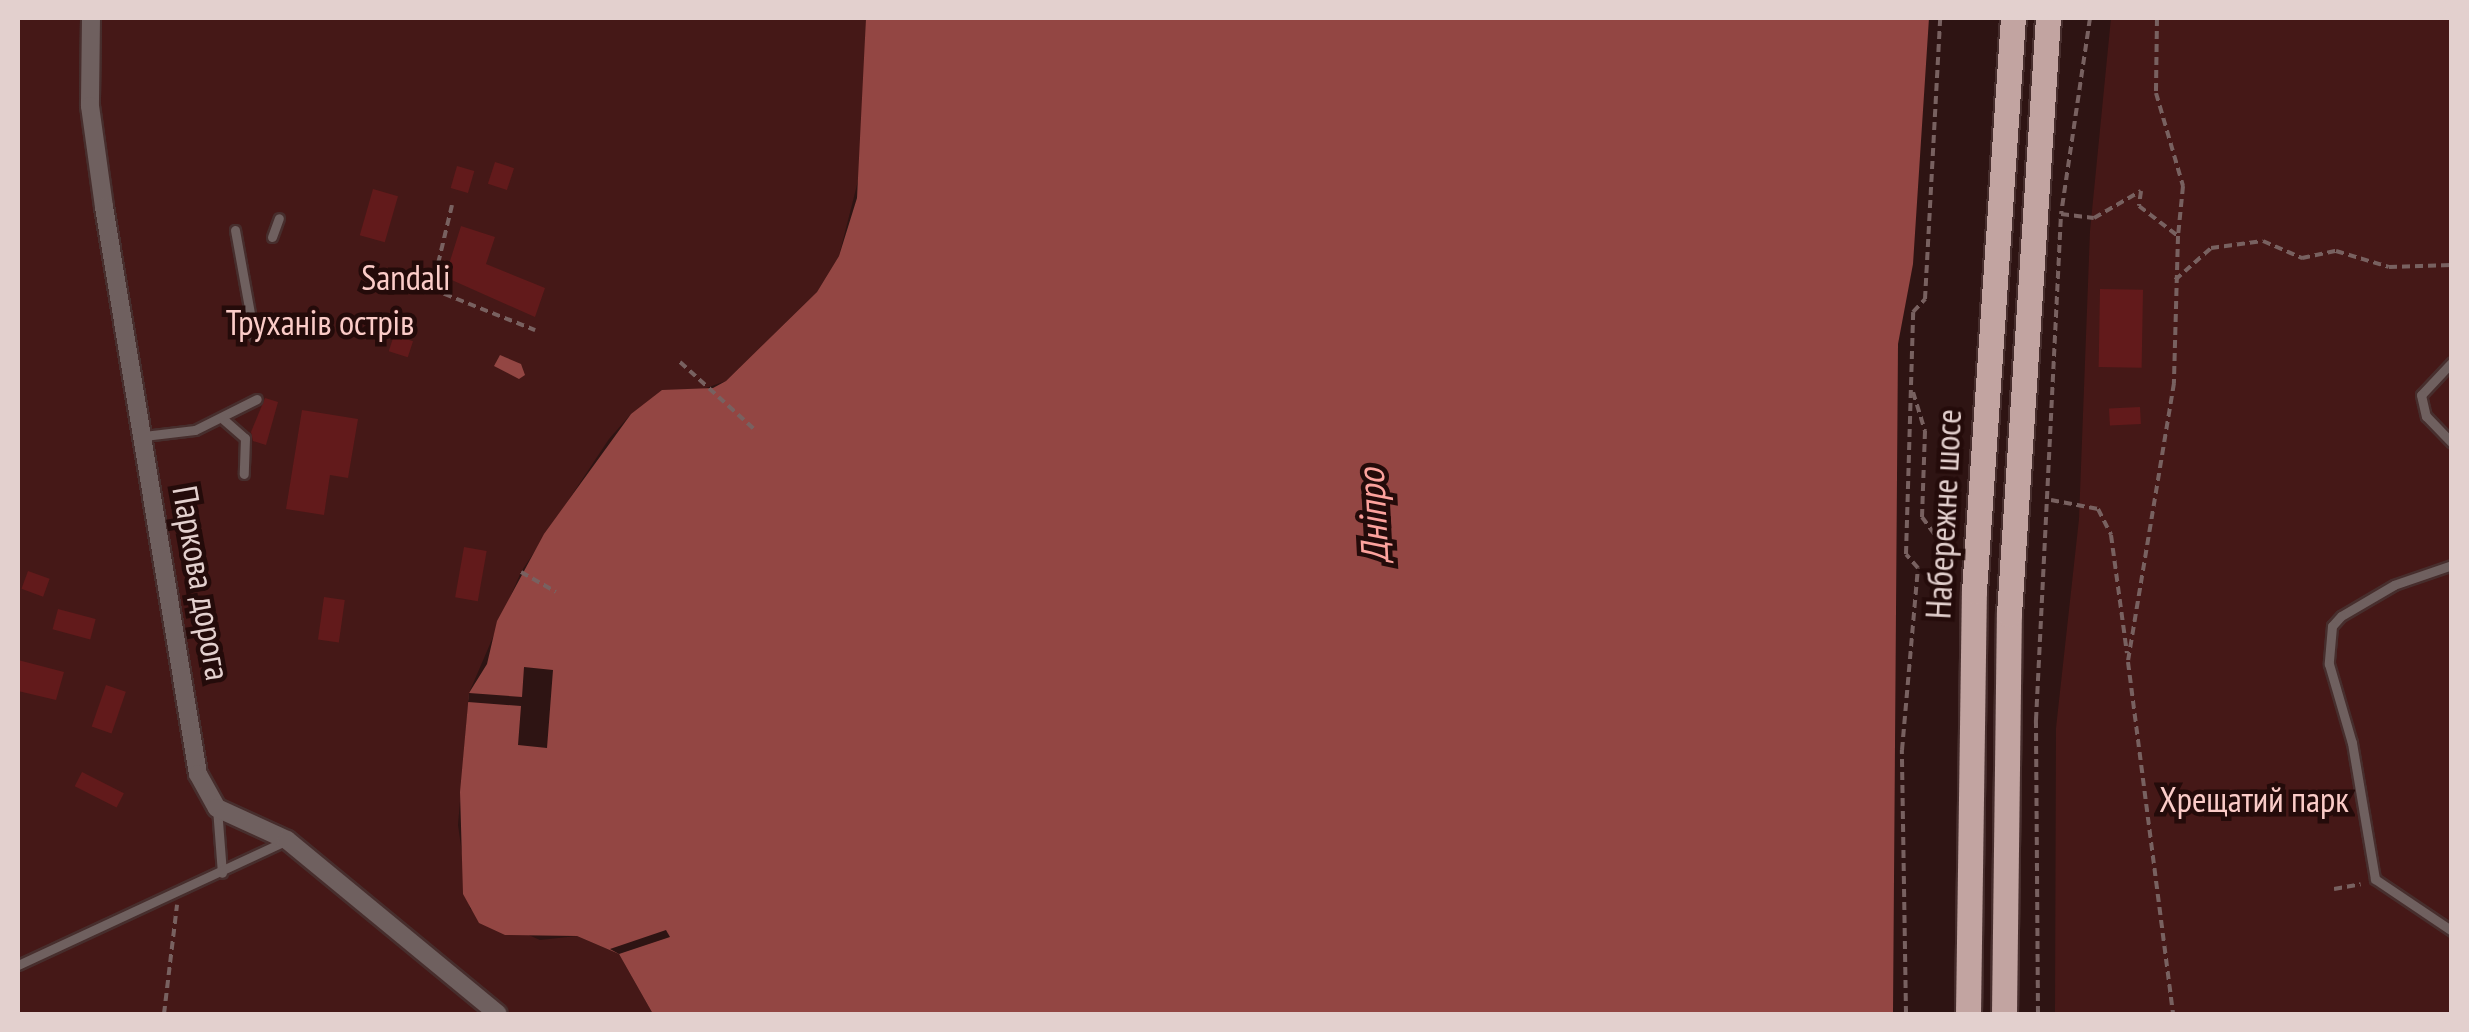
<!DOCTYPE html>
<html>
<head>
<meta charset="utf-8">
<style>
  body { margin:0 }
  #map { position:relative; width:2469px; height:1032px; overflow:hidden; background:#2e1413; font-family:"PT Sans Narrow",sans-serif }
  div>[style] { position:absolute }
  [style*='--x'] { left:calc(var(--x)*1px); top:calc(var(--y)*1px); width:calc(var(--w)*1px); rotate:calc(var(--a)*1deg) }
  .green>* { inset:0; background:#451817 }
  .water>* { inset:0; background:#934643 }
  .pier>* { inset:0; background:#2e1413 }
  .building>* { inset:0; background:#621a1b; transform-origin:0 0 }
  .path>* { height:4px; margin-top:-2px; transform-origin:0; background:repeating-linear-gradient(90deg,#786160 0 8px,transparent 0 13px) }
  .roads { filter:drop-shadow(2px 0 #472e2d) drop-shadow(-2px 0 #472e2d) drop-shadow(0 2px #472e2d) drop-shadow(0 -2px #472e2d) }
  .lane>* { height:9px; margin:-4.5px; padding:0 4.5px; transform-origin:4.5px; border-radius:4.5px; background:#6f605f }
  .street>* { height:18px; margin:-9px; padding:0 9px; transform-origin:9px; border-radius:9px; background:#6f605f }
  .primary>* { height:25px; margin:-12.5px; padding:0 12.5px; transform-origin:12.5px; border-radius:12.5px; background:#c2a4a1 }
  span { translate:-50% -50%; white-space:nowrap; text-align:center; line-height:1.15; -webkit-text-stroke:9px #240b0a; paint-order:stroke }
  .park-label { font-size:35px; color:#fbccc8 }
  .street-label { font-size:35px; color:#e3d0ce }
  .water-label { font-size:38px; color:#fca29d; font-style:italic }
  .frame { position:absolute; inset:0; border:20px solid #e3d0ce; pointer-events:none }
</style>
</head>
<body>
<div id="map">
  <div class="green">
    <div style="clip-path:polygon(18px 18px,866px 18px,863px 161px,839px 256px,817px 292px,726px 381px,631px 414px,609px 439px,521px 572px,469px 693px,458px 825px,470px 909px,540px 940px,577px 936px,619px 954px,653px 1014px,18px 1014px)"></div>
    <div style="clip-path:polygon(2111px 18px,2451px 18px,2451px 1014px,2055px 1014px,2056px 728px,2079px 519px,2090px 231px)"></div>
  </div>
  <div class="water">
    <div style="clip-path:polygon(866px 18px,1929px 18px,1913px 264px,1898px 344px,1893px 1014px,653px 1014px,619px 954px,577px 936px,505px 935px,479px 923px,463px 894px,460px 792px,469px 693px,487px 664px,497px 621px,544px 534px,631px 414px,662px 390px,713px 388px,726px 381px,817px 292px,839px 256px,857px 198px)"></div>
    <div style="clip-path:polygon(500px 355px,521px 364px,525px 375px,519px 379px,494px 366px)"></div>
  </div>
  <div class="pier">
    <div style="clip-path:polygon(524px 667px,553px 670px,547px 748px,518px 745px,521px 706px,468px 702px,469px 693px,522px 697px)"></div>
    <div style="clip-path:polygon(666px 930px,670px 937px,619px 954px,610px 949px)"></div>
  </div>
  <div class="building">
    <div style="left:495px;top:162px;width:20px;height:23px;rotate:18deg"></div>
    <div style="left:457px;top:166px;width:18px;height:23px;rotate:16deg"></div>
    <div style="left:373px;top:189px;width:26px;height:48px;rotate:16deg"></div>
    <div style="clip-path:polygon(461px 226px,495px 237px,486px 264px,545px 288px,535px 317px,445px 277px)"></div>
    <div style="left:2100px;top:289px;width:43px;height:78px;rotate:1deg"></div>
    <div style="left:394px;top:335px;width:20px;height:17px;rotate:18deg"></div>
    <div style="clip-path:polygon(265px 398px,278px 402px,266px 445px,253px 441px,251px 432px)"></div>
    <div style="left:2140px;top:407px;width:17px;height:31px;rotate:87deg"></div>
    <div style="clip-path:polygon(302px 410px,358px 419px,348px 478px,330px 475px,324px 515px,286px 509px)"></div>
    <div style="left:464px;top:547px;width:23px;height:51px;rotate:10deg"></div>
    <div style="left:28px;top:571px;width:23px;height:19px;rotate:20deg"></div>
    <div style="left:324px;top:597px;width:21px;height:43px;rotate:8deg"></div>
    <div style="left:58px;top:609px;width:39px;height:21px;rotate:15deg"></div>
    <div style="clip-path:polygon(18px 660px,64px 672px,56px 700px,18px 691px)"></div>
    <div style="left:106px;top:685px;width:21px;height:44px;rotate:19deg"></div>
    <div style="left:82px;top:772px;width:47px;height:16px;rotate:27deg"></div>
  </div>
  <div class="path">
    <div style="--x:2090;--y:18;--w:198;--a:98.4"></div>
    <div style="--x:2061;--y:214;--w:33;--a:7"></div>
    <div style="--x:2094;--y:218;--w:54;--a:-29.9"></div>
    <div style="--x:2141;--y:191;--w:15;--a:98"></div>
    <div style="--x:2139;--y:206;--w:49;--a:37.6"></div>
    <div style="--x:2178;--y:236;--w:147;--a:91.6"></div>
    <div style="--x:2174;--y:383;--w:282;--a:99.4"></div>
    <div style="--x:2157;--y:18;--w:75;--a:90.8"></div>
    <div style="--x:2156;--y:93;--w:97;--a:73.8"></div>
    <div style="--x:2183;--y:186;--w:50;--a:95.7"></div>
    <div style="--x:452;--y:205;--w:86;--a:103.4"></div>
    <div style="--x:432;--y:289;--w:111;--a:21.7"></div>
    <div style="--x:2175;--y:280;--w:48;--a:-41.6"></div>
    <div style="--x:2211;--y:248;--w:52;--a:-7.7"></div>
    <div style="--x:2263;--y:241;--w:43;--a:23.6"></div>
    <div style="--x:2302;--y:258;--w:35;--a:-12"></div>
    <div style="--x:2336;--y:251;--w:55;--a:16.8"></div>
    <div style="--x:2389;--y:267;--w:63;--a:-1.8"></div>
    <div style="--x:680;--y:362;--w:101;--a:42.2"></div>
    <div style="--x:1913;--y:392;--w:41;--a:72.9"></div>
    <div style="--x:1925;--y:431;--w:86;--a:92"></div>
    <div style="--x:1922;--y:517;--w:34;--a:54"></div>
    <div style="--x:2051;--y:500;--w:48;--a:10.8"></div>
    <div style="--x:2098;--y:509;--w:29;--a:63"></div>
    <div style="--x:2111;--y:535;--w:119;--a:82.3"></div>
    <div style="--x:521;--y:572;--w:40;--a:29.7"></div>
    <div style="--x:2128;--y:662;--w:355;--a:82.7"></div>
    <div style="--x:2334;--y:889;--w:27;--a:-10"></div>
    <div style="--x:164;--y:1014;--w:110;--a:-83.2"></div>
    <div style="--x:1906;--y:1014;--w:264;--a:-90.9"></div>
    <div style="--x:1902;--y:750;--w:183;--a:-85"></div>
    <div style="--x:1918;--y:568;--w:18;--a:-131"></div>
    <div style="--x:1906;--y:554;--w:242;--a:-88.3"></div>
    <div style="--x:1913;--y:312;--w:18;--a:-47"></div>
    <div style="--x:1925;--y:299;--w:281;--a:-86.9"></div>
    <div style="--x:2038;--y:1014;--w:294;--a:-90.4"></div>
    <div style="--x:2036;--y:720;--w:507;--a:-87.17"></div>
  </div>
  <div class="roads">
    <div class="lane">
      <div style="--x:235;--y:230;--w:108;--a:79.8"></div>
      <div style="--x:272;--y:237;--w:20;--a:-70"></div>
      <div style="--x:2452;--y:362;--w:45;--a:133.2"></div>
      <div style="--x:2421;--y:395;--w:22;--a:77"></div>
      <div style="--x:2426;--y:416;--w:37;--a:46"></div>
      <div style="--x:223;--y:419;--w:29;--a:41"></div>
      <div style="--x:245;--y:438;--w:36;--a:92"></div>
      <div style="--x:144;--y:436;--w:51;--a:-6.7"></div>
      <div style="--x:195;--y:430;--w:69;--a:-26.6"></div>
      <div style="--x:2452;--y:565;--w:61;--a:161"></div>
      <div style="--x:2394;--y:585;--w:61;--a:149.7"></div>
      <div style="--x:2341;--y:616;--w:13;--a:132"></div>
      <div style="--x:2332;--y:626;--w:38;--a:95"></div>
      <div style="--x:2329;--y:664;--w:82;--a:73.8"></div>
      <div style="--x:2352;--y:743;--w:138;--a:80.4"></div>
      <div style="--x:2375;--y:879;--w:93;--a:34"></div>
      <div style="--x:217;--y:808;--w:65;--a:85.6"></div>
      <div style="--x:18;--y:965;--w:294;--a:-24.9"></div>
    </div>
    <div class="street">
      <div style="--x:91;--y:18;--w:88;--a:90.7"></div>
      <div style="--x:90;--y:106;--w:102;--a:82.1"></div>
      <div style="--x:104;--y:207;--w:575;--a:80.59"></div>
      <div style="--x:198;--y:774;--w:39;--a:61"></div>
      <div style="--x:217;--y:808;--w:77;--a:24.6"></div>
      <div style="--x:287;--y:840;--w:273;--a:39.5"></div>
    </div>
    <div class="primary">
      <div style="--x:1968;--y:1014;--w:423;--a:-89.2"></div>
      <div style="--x:1974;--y:591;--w:574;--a:-86.11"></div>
      <div style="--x:2004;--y:1014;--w:400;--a:-89.3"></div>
      <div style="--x:2009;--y:614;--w:597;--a:-86.26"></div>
    </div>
  </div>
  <div class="park-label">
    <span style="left:406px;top:277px">Sandali</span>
    <span style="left:320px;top:322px">Труханів острів</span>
    <span style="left:2254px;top:799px">Хрещатий парк</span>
  </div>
  <div class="street-label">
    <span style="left:1943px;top:514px;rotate:-87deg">Набережне шосе</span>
    <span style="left:202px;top:583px;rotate:80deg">Паркова дорога</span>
  </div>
  <div class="water-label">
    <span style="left:1372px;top:516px;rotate:-93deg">Дніпро</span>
  </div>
  <div class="frame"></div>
</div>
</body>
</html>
